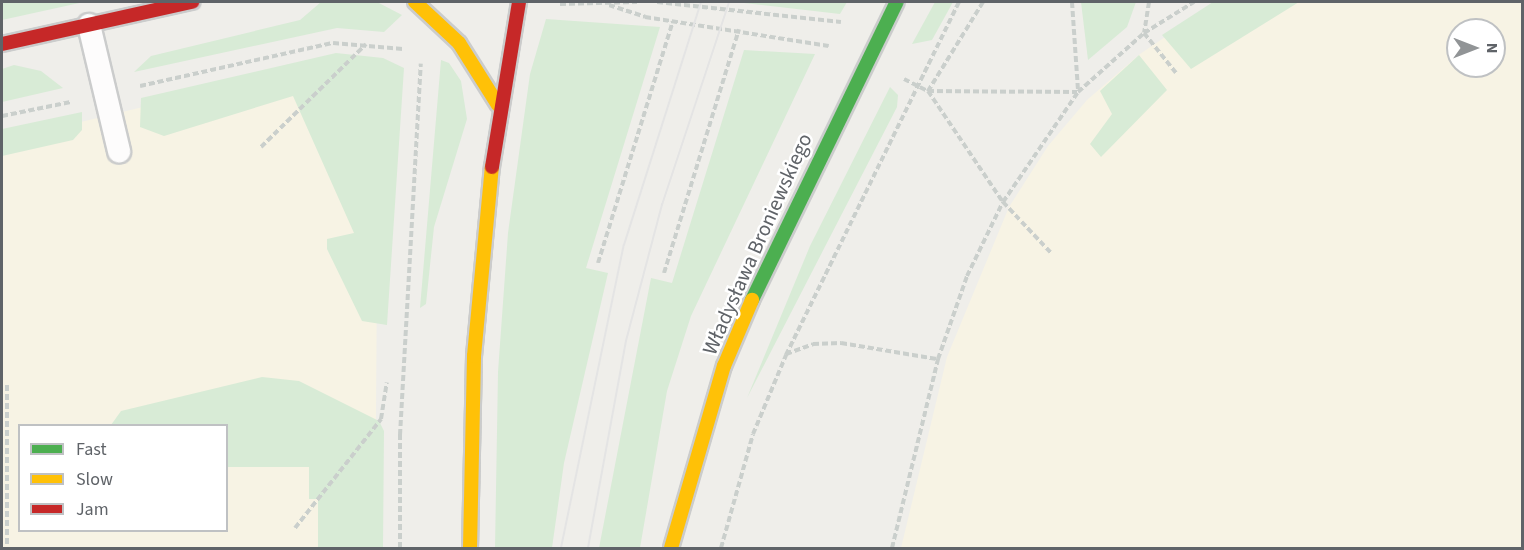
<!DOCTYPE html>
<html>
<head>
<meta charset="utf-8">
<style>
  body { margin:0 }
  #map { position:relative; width:1524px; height:550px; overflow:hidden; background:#efeeea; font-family:"Source Sans 3",sans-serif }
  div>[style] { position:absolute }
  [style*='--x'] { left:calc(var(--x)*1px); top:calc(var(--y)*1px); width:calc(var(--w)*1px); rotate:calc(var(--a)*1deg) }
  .commercial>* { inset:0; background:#f7f3e4 }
  .green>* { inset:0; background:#d8ebd6 }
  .path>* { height:4px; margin-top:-2px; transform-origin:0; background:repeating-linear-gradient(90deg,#cacfcc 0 6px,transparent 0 9px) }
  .roads { filter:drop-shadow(2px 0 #cbcccc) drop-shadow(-2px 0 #cbcccc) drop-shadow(0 2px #cbcccc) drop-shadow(0 -2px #cbcccc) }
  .lane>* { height:22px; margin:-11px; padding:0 11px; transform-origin:11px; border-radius:11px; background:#fdfcfc }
  .fast>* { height:14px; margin:-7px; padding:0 7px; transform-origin:7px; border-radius:7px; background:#4caf50 }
  .slow>* { height:14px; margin:-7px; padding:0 7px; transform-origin:7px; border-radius:7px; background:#ffc107 }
  .jam>* { height:14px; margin:-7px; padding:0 7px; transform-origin:7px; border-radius:7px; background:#c62828 }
  .tram>* { height:1.5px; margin:-0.75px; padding:0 0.75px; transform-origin:0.75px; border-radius:0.75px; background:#e4e4e4 }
  span { translate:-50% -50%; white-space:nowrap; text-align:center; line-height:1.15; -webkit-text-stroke:5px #fff; paint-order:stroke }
  .street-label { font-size:21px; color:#5f6368 }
  .frame { position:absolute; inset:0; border:3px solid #5f6368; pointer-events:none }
  .legend { position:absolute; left:18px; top:424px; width:210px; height:108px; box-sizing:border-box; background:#fff; border:2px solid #bfc1c3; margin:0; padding:8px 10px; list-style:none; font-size:18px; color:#5f6368 }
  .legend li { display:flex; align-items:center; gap:12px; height:30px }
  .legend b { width:30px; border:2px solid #bfc1c3 }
  .north { position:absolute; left:1446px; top:18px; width:60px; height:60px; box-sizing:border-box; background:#fff; border:2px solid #bfc1c3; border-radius:50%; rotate:90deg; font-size:16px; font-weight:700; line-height:24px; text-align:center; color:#5f6368 }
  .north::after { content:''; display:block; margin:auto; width:21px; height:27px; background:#919496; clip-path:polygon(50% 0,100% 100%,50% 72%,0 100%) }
</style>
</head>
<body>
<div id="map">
  <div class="commercial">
    <div style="clip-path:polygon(evenodd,1217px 2px,1522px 2px,1522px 548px,901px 548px,947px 357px,1009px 207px,1048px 146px,1087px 100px,1140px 54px,1217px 2px,1458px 30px,1494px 30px,1494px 66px,1458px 66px,1458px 30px)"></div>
    <div style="clip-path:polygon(evenodd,300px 69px,378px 139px,375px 548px,2px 548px,2px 141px,300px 69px,20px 426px,226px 426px,226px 530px,20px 530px,20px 426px)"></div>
  </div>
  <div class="green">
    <div style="clip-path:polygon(2px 2px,84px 2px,2px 20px)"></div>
    <div style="clip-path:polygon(321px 2px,377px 2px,402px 15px,384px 32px,337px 28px,134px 72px,151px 56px,300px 20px)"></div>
    <div style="clip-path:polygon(735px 2px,847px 2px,840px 14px)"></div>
    <div style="clip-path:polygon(935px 2px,953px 2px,932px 40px,912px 44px)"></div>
    <div style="clip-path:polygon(1081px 2px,1136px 2px,1127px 27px,1088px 60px)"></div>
    <div style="clip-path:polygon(1213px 2px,1299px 2px,1191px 69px,1162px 35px)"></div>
    <div style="clip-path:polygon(546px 19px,660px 27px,586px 268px,608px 273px,564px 463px,552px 548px,495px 548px,498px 372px,508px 233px,530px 74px)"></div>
    <div style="clip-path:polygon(744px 50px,815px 54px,691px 316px,667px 391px,640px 548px,599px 548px,651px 278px,672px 283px)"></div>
    <div style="clip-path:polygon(336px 53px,383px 58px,404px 68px,387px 325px,362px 321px,327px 249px,327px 239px,354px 233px,293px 96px,164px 136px,140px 127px,141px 98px)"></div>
    <div style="clip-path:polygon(1139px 55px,1167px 90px,1101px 157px,1090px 144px,1112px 114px,1100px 91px)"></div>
    <div style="clip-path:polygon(441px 60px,449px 63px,461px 81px,467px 119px,434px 227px,426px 304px,420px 308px)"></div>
    <div style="clip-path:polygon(14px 65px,41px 71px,63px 88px,2px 102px,2px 69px)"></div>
    <div style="clip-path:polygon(890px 87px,898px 95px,897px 107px,747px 398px,810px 246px)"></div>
    <div style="clip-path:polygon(82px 112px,82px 130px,73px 140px,2px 156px,2px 129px)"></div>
    <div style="clip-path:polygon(262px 377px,299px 381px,379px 421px,384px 431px,383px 548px,318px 548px,318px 499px,309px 499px,309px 467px,227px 467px,226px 426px,111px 425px,121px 411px)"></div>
  </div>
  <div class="path">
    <div style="--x:657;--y:2;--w:185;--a:6.2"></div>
    <div style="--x:983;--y:2;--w:105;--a:121.7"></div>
    <div style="--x:928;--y:91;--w:134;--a:56"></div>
    <div style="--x:1003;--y:202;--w:70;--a:46.7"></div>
    <div style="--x:1072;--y:2;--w:89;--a:86.1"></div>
    <div style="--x:1149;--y:2;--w:31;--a:99"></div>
    <div style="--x:1144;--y:33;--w:51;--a:51.3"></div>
    <div style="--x:560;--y:4;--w:77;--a:-1.5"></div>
    <div style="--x:609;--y:5;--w:38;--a:18"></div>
    <div style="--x:645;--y:17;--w:186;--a:9"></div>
    <div style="--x:904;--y:79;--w:27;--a:27"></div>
    <div style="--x:928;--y:91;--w:149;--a:0.4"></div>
    <div style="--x:140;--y:86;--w:198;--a:-12.6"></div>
    <div style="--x:333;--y:43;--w:70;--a:4.9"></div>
    <div style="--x:2;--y:116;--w:70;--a:-11.5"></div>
    <div style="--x:261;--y:147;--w:147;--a:-44.4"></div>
    <div style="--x:598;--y:263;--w:253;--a:-72.8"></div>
    <div style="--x:664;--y:273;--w:255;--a:-72.9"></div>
    <div style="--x:786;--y:354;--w:29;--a:-20"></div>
    <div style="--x:813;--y:344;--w:28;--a:-2"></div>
    <div style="--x:841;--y:343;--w:97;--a:9.5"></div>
    <div style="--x:7;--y:385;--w:163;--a:90"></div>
    <div style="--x:295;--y:528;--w:139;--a:-51.7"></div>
    <div style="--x:381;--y:419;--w:37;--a:-81"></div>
    <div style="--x:400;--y:548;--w:113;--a:-90"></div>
    <div style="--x:400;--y:435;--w:372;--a:-86.8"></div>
    <div style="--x:721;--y:548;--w:118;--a:-74.3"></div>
    <div style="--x:753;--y:434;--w:86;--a:-67.3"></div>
    <div style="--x:786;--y:355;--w:393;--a:-63.9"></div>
    <div style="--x:892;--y:548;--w:195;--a:-76.3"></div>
    <div style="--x:938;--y:359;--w:88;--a:-70.7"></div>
    <div style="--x:967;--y:276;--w:82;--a:-64.1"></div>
    <div style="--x:1003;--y:202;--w:133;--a:-55.7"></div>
    <div style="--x:1078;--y:92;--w:89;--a:-41.8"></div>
    <div style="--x:1144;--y:33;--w:59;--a:-31.8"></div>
  </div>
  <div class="roads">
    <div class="lane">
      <div style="--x:89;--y:25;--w:130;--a:76.6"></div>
    </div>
    <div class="fast">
      <div style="--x:752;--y:300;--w:331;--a:-64.1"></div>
    </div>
    <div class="slow">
      <div style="--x:415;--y:2;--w:60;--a:43"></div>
      <div style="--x:459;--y:43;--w:73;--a:57.8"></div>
      <div style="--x:470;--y:548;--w:192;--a:-88.8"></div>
      <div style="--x:474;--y:356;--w:190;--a:-84.6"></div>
      <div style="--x:671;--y:548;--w:190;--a:-73.8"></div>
      <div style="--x:724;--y:366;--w:72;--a:-67"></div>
    </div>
    <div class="jam">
      <div style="--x:2;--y:44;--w:195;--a:-12.5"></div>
      <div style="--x:492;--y:167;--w:167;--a:-80.7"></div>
    </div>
  </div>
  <div class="tram">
    <div style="--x:561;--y:548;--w:309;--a:-78.3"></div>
    <div style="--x:624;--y:245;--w:255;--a:-72.4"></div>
    <div style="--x:588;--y:548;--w:210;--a:-79.6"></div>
    <div style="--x:626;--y:341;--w:141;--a:-75.2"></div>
    <div style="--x:662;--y:205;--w:214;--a:-71.7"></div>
  </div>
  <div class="street-label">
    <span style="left:757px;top:244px;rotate:-66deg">Władysława Broniewskiego</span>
  </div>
  <div class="frame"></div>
  <ul class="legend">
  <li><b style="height:8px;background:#4caf50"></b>Fast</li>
  <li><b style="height:8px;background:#ffc107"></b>Slow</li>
  <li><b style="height:8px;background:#c62828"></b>Jam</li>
  </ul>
  <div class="north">N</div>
</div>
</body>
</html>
